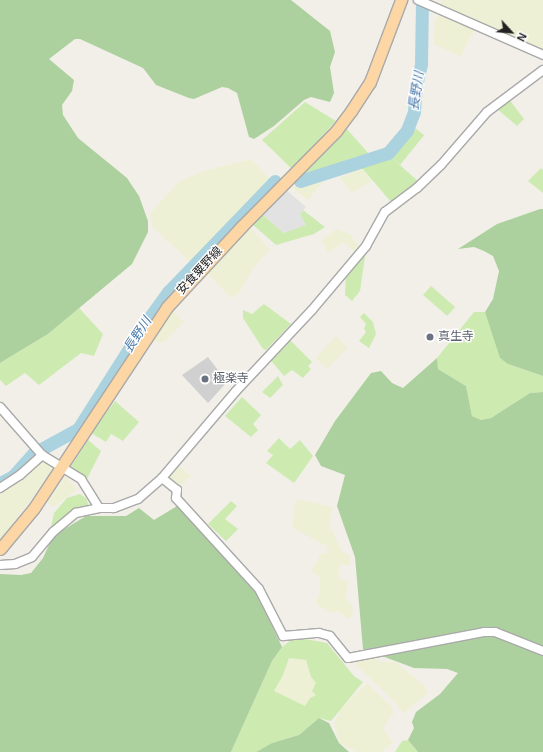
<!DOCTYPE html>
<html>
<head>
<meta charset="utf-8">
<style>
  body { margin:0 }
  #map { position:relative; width:543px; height:752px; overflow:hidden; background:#f2efe9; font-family:Arial,"Noto Sans JP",sans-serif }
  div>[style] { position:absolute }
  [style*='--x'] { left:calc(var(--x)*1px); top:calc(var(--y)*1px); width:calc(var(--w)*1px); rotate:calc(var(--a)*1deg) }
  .religious>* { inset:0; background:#d0d0d0 }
  .farmland>* { inset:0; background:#eef0d5; transform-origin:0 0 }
  .grass>* { inset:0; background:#cdebb0; transform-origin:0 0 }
  .forest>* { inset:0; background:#add19e }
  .parking>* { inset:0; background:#e2e2e2 }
  .river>* { height:13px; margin:-6.5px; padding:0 6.5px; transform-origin:6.5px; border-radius:6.5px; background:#aad3df }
  .roads { filter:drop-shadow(1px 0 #a9a9a9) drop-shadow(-1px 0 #a9a9a9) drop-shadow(0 1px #a9a9a9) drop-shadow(0 -1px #a9a9a9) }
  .minor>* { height:8px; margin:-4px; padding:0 4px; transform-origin:4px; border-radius:4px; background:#fff }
  .major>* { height:11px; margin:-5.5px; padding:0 5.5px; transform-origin:5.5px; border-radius:5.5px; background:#fcd6a4 }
  .dots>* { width:11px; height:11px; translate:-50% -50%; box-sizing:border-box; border:2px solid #fff; border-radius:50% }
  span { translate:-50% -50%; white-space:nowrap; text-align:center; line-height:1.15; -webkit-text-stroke:3px #fff; paint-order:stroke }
  .street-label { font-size:12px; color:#222 }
  .worship-label { font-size:12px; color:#5b616d }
  .left { translate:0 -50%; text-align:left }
  .water-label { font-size:13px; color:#4a7aab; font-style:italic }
  .north { position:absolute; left:491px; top:12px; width:40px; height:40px; -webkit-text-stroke:3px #fff; paint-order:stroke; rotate:116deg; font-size:11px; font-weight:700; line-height:16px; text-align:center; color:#222 }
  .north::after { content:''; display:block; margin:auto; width:14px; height:18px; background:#222; clip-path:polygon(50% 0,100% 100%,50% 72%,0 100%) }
</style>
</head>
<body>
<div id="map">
  <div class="religious">
    <div style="clip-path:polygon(208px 357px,227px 382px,208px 403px,182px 375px)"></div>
  </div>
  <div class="farmland">
    <div style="clip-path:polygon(441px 0,543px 0,543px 50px,440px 4px)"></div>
    <div style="clip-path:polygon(439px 12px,474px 29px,461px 57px,434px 44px,435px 18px,438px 18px)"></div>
    <div style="clip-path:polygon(251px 159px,273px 182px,191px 263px,152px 226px,150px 214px,179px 181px,203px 171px)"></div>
    <div style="clip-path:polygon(362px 167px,372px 181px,352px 193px,340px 178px)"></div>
    <div style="clip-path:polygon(318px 180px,323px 182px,308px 200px,293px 189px,293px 186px)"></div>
    <div style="clip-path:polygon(249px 226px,270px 250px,254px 267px,239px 293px,231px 298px,206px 272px)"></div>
    <div style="clip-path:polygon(336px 229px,350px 234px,359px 246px,354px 251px,344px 242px,328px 253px,322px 240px)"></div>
    <div style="clip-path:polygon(173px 311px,184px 322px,164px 342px,159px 343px,152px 338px)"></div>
    <div style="left:336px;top:336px;width:16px;height:30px;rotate:43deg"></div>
    <div style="clip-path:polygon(44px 459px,54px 468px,0 541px,0 490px)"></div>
    <div style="clip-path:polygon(177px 465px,191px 476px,180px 487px,165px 478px)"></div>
    <div style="clip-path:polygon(66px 476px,77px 490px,53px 507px,47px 502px)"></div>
    <div style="clip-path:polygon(298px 499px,333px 507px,329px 524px,343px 553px,350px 555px,350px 565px,340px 565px,338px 578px,348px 582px,346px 599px,352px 605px,353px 615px,349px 619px,338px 611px,332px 613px,316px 604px,320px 592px,320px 577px,311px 571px,321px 554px,327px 553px,327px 546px,294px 529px,292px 524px,295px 503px)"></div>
    <div style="clip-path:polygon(369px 653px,380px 662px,395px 662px,424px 685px,428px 693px,403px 714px,397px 704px,355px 664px)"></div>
    <div style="clip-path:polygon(289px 658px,306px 660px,311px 677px,317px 683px,316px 695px,310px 698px,305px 706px,273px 691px,283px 675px)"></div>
    <div style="clip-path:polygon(367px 683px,391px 706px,394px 713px,383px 728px,393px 742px,382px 752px,357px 752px,339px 743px,334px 723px,341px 709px)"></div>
  </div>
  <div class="grass">
    <div style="clip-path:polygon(508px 98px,524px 119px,517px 126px,497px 109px)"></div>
    <div style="clip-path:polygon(305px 102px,336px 121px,292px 169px,262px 140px)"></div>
    <div style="left:414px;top:127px;width:13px;height:38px;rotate:39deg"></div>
    <div style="clip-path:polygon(346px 128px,370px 155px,349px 159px,321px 174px,298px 179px)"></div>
    <div style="clip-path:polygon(392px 158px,419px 182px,391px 202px,362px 168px)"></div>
    <div style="clip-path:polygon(541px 168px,543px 170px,543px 193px,528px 181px)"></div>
    <div style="clip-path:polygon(303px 210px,325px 227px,314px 234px,276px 245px,252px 224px,262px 214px,284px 233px)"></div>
    <div style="clip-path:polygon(366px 250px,360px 291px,352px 301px,345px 295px,346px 274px)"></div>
    <div style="left:431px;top:286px;width:32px;height:12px;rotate:41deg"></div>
    <div style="clip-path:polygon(264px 304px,291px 324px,266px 350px,263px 349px,243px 318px,243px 310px,252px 314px)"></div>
    <div style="clip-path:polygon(79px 308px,103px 334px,94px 356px,81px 353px,39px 385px,25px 373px,6px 386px,0 380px,0 363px,48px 334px)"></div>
    <div style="clip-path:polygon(474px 312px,485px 312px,488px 316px,508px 364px,543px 376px,543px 392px,530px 393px,491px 418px,481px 420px,472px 416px,466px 386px,438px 369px,437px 358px)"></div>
    <div style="clip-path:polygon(364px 313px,373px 322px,376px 334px,369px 348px,359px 341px,366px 332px,364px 329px,366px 324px,360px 317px)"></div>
    <div style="clip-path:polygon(288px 338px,312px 362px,308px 366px,311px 369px,303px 378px,292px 370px,284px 376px,268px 357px)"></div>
    <div style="clip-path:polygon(278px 376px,283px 385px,270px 398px,262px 392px)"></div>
    <div style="clip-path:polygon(242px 397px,261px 415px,253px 424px,258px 430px,251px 437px,225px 416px)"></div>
    <div style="clip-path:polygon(115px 401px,139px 422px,123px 441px,111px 434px,106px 442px,91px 433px)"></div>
    <div style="clip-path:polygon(279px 438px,290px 449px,300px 440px,313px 456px,294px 483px,266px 463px,273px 455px,267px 451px)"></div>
    <div style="clip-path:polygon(88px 440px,101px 451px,87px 479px,70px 468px)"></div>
    <div style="clip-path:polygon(80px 494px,86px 498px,89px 506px,51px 527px,54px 513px,67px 498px)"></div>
    <div style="clip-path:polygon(231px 501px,237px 506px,225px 519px,238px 529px,226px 541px,208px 524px)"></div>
    <div style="clip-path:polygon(evenodd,295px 637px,327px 643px,354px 676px,363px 682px,331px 721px,319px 718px,299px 735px,272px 743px,256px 752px,231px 752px,272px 661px,282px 647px,295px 637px,289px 658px,306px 660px,311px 677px,316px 683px,312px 691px,316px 695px,310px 698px,305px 706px,274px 691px,283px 675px,289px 658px)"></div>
    <div style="clip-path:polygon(408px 740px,418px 752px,395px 752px,402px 741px)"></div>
  </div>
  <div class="forest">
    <div style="clip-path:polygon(0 0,291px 0,330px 31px,335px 52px,330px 67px,334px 93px,330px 102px,311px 97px,304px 100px,274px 126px,254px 139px,249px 137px,237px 93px,228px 88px,222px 87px,194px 99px,189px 98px,156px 85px,143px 68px,80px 39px,75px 39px,49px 59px,74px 80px,72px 91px,62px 105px,63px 115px,78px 138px,127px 178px,139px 196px,148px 221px,148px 232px,132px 264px,48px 334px,0 363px)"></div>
    <div style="clip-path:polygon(540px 209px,543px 209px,543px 376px,508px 364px,500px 358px,485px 312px,493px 299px,499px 271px,493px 256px,484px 251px,474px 247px,458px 249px,497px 224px)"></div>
    <div style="clip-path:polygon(437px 358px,438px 369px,466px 386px,472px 416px,481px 420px,491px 418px,530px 393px,543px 392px,543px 752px,418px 752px,408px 740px,414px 728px,412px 722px,416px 712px,440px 694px,458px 673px,447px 669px,414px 668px,363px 649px,355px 557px,337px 506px,345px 475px,321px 466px,315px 455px,335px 421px,371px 373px,381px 371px,392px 383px,403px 388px)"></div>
    <div style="clip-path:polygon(177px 506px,255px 590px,282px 647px,272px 661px,231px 752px,0 752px,0 574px,21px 575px,31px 573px,43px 558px,53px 536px,86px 516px,126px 516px,139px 508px,154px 520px)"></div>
    <div style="clip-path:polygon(319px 718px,329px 723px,339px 743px,349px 752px,256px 752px,272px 743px,299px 735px)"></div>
  </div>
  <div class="parking">
    <div style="clip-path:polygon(286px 190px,306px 207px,300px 214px,306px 225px,284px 233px,262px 214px)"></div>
  </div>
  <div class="river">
    <div style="--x:300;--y:181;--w:92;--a:-17.7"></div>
    <div style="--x:388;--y:153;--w:30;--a:-50"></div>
    <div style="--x:407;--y:130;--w:19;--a:-69"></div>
    <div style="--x:414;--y:112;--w:26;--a:-86"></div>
    <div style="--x:416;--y:86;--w:23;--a:-77"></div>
    <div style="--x:421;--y:64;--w:64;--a:-89.1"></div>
    <div style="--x:0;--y:483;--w:15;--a:-28"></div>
    <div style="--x:13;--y:476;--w:31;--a:-48"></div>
    <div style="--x:34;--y:453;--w:50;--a:-28.6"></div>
    <div style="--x:78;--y:429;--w:123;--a:-57.6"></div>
    <div style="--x:144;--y:325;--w:41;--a:-54"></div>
    <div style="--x:168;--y:292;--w:154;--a:-46.1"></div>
  </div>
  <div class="roads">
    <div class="minor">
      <div style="--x:418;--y:0;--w:137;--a:23.7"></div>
      <div style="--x:0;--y:407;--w:64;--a:48.8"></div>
      <div style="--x:42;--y:455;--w:46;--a:31.6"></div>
      <div style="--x:81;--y:479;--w:34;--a:58"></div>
      <div style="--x:99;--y:508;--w:15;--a:0"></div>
      <div style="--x:114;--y:508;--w:26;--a:-21"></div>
      <div style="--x:138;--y:499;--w:32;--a:-41"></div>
      <div style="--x:162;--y:478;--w:114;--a:-49.6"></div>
      <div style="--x:236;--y:391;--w:111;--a:-46.8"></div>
      <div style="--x:312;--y:310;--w:84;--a:-49.8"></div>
      <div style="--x:366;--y:246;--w:39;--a:-61"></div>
      <div style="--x:385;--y:212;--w:40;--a:-37"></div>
      <div style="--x:417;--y:188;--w:33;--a:-44"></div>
      <div style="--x:441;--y:165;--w:70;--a:-49"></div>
      <div style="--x:487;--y:112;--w:70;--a:-36.9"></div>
      <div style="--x:162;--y:478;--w:19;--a:39"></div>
      <div style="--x:177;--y:490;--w:8;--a:97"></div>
      <div style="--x:176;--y:498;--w:123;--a:47.6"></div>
      <div style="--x:259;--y:589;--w:53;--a:62.9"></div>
      <div style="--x:283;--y:636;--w:36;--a:-5"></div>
      <div style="--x:319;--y:633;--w:11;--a:15"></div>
      <div style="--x:330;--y:636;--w:28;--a:51"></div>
      <div style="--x:348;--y:658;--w:138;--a:-10.8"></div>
      <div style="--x:484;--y:632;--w:11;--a:0"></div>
      <div style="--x:495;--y:632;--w:52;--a:21.6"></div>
      <div style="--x:0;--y:488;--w:24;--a:-33"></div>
      <div style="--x:20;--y:475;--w:30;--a:-42"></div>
      <div style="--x:0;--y:565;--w:15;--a:-4"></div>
      <div style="--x:15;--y:564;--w:18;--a:-22"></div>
      <div style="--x:32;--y:557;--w:33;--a:-50"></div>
      <div style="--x:53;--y:532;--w:30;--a:-40"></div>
      <div style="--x:76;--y:513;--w:24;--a:-12"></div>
    </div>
    <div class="major">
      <div style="--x:0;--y:549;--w:53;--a:-50.3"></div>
      <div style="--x:34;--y:508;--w:241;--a:-56.5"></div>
      <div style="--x:167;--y:307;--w:109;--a:-47.2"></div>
      <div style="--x:241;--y:227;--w:135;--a:-45.3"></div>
      <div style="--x:336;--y:131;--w:25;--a:-53"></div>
      <div style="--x:351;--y:111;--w:35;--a:-57"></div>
      <div style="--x:370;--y:82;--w:88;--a:-69.3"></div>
    </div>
  </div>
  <div class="dots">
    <div style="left:430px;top:337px;background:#6b7280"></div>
    <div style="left:205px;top:379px;background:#6b7280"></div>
  </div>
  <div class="street-label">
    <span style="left:200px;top:271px;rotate:-47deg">安食粟野線</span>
  </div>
  <div class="worship-label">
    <span class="left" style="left:438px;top:337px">真生寺</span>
    <span class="left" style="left:213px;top:379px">極楽寺</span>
  </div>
  <div class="water-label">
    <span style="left:417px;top:91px;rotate:-81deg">長野川</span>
    <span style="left:138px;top:335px;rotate:-57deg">長野川</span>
  </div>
  <div class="north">N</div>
</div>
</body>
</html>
